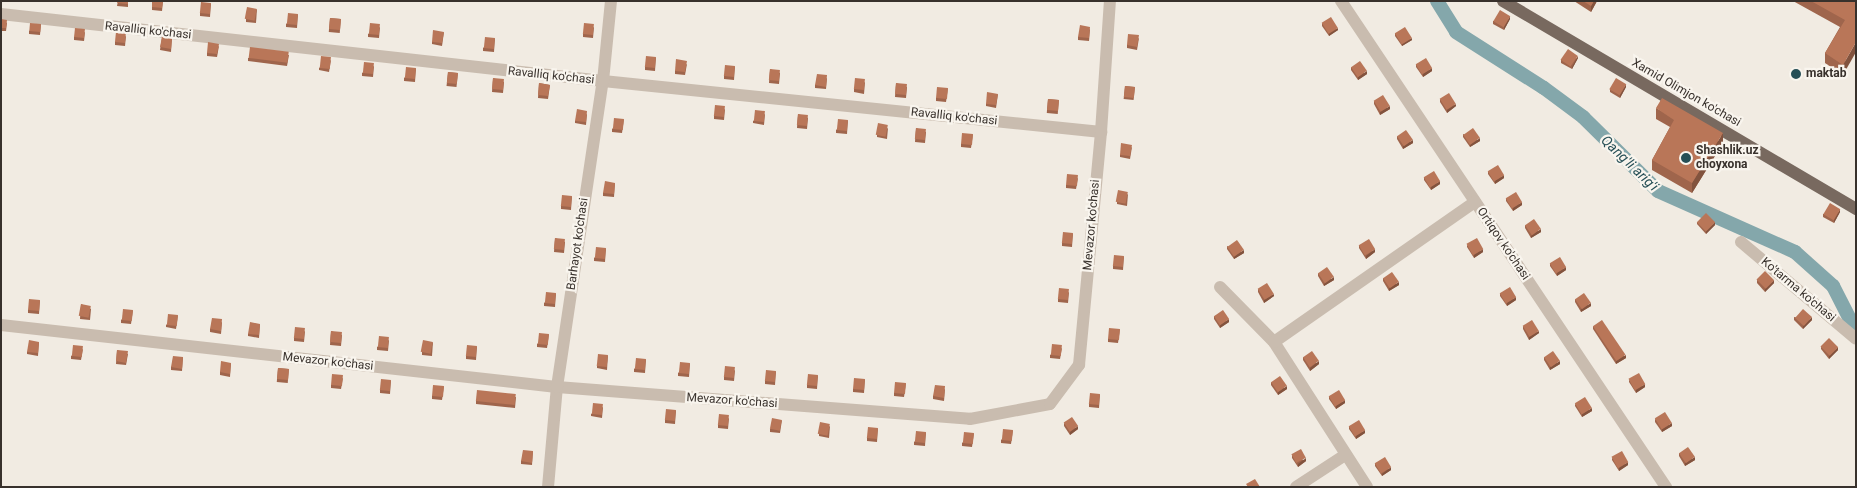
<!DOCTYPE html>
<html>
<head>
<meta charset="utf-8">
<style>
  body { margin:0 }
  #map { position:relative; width:1857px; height:488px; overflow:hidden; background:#f1ebe2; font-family:Roboto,sans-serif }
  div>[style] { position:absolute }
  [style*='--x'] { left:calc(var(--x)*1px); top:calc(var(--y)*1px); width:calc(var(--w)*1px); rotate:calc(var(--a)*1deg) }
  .canal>* { height:14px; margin:-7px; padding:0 7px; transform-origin:7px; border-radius:7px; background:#84a7ab }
  .minor>* { height:12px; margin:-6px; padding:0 6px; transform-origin:6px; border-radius:6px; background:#c9bcaf }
  .major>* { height:12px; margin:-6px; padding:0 6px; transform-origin:6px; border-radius:6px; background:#78695f }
  .wall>* { inset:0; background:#9f654c; transform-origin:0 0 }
  .shaded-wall>* { inset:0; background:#82533e }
  .building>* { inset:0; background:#b97658; transform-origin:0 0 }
  .dots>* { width:14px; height:14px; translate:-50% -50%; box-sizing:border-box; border:2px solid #f9f5ee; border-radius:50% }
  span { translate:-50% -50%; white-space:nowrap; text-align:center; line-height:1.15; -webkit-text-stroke:4.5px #f9f5ee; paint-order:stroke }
  .street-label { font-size:12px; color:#38312c }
  .poi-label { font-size:12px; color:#38312c; font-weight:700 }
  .left { translate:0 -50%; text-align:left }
  .water-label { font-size:14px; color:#264f56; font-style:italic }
  .frame { position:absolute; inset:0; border:2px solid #38312c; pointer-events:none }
</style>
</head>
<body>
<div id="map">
  <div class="canal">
    <div style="--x:1437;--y:1;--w:36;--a:58"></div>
    <div style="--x:1456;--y:32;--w:104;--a:32.5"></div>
    <div style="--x:1544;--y:88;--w:49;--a:36.6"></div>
    <div style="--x:1583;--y:117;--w:105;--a:44.6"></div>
    <div style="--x:1658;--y:191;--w:150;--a:24"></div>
    <div style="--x:1795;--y:252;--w:51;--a:41.8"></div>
    <div style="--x:1833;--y:286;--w:39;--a:63"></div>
    <div style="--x:1851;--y:321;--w:6;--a:39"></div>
  </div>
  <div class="minor">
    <div style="--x:1341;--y:1;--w:585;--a:56.23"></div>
    <div style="--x:1;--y:14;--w:606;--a:6.35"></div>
    <div style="--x:603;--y:81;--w:501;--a:5.85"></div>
    <div style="--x:1741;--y:242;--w:150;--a:40.1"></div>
    <div style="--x:1220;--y:287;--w:77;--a:45.5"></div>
    <div style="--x:1274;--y:342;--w:172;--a:57.3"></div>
    <div style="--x:1;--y:325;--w:559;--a:6.36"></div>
    <div style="--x:557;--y:387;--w:414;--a:4.4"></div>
    <div style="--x:970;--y:419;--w:81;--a:-10.6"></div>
    <div style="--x:1050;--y:404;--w:49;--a:-53.4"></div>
    <div style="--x:1079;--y:365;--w:234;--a:-84.6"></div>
    <div style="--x:1101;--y:132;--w:131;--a:-86.1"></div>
    <div style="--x:1274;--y:342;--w:245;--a:-34.9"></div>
    <div style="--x:548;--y:487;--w:100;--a:-84.9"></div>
    <div style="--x:557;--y:387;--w:309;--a:-81.5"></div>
    <div style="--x:603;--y:81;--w:80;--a:-84.3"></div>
    <div style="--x:1296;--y:487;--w:59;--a:-33.1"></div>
  </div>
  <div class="major">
    <div style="--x:1503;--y:1;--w:410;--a:30.5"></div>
  </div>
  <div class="wall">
    <div style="clip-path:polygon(118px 1px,128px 1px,128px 7px,117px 6px)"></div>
    <div style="clip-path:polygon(152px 1px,163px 1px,162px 11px,152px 10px)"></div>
    <div style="clip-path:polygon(1574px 1px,1597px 1px,1591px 12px)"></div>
    <div style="clip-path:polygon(1793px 1px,1856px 1px,1843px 75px,1825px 63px,1825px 53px,1840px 27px)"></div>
    <div style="clip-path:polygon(211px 3px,210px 17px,200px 16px,200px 13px)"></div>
    <div style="clip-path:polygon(257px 9px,256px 23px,246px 22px,246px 19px)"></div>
    <div style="clip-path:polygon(298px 14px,297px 28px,286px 27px,286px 24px)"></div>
    <div style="left:330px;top:18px;width:11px;height:14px;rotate:5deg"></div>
    <div style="clip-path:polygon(1px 19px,7px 23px,6px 31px,1px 31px)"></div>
    <div style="clip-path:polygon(1510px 19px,1504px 30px,1493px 24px,1493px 21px)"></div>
    <div style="clip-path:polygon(1322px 23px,1338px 30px,1329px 36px,1322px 26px)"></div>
    <div style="clip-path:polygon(41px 24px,40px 35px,29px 34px,29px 31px)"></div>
    <div style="clip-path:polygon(380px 27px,379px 38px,368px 37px,368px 34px)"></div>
    <div style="clip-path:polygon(594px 27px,593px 38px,583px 37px,583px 34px)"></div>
    <div style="clip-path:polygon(1090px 29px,1089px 41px,1078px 40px,1078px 37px)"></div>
    <div style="clip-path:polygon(85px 32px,84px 41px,74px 40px,74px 37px)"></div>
    <div style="clip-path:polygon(444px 32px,442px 46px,432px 44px,432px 42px)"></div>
    <div style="clip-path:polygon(1395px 33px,1412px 40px,1402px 46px,1395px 36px)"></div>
    <div style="clip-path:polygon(126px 36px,125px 46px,115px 45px,115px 42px)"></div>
    <div style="clip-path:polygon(162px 37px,172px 38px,171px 52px,160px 50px)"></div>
    <div style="clip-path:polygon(495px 38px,494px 52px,483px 51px,483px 48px)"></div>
    <div style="clip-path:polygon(1139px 38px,1137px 50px,1127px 48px,1127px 45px)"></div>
    <div style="clip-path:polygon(219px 46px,217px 57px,207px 56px,207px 53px)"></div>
    <div style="clip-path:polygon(289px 55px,287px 66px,248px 61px,248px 58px)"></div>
    <div style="clip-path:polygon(656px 57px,655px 71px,645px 70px,645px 67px)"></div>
    <div style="clip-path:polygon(1578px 58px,1572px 69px,1561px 63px,1561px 60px)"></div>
    <div style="clip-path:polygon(331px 60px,329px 72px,319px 70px,319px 68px)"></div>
    <div style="clip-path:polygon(687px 64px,685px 75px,675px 74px,675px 71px)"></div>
    <div style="clip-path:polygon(1416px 64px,1432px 71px,1423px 77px,1416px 67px)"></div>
    <div style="clip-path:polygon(374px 66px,373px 77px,362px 76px,362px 73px)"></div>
    <div style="clip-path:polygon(735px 66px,734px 80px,724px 79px,724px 76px)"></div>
    <div style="clip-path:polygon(1351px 67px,1367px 74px,1358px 80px,1351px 70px)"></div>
    <div style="clip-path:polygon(416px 68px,415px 82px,404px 81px,404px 78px)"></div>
    <div style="clip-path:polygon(770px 69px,780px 73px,779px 84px,769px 83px)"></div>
    <div style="left:448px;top:72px;width:10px;height:14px;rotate:6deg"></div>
    <div style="clip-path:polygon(493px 78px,504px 82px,503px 93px,492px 92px)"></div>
    <div style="clip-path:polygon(827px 78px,826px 89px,815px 88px,815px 85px)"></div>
    <div style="clip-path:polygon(865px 82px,864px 94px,854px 92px,854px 89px)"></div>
    <div style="clip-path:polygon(539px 83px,550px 85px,548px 99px,538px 98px)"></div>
    <div style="clip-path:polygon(896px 83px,907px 87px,906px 98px,895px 97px)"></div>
    <div style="left:1125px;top:86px;width:10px;height:13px;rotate:6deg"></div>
    <div style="clip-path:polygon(1626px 87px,1620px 98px,1610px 92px,1610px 89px)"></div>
    <div style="clip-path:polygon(948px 88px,946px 102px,936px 101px,936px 98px)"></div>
    <div style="clip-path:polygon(998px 94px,996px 108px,986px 106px,986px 104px)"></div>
    <div style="left:1048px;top:99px;width:11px;height:14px;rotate:5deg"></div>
    <div style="clip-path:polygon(1440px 99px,1456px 106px,1447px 113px,1440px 102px)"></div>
    <div style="clip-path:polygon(1374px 101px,1390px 109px,1380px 115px,1374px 104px)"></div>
    <div style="clip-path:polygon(1656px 108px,1723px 143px,1692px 193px,1652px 170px,1652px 160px,1670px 127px,1656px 119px)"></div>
    <div style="clip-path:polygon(725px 109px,724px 120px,714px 119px,714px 116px)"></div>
    <div style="clip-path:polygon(587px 114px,586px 125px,575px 123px,575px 121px)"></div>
    <div style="clip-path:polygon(765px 114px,764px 125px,753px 123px,753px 121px)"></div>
    <div style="clip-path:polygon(798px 114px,808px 118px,807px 129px,797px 128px)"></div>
    <div style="clip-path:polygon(624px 119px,622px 133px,612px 132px,612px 129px)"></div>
    <div style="clip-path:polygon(848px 120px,847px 134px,836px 133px,836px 130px)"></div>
    <div style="clip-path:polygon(888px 128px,887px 139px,877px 137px,877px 135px)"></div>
    <div style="clip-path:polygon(916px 128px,926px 132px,925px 143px,915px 142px)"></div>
    <div style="clip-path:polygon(973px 134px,971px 148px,961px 147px,961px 144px)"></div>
    <div style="clip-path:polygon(1463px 134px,1480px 141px,1470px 147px,1463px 137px)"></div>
    <div style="clip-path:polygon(1397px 136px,1413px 143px,1403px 149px,1397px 139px)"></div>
    <div style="clip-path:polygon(1132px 147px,1130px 159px,1120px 157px,1120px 155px)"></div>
    <div style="clip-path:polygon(1488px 171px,1504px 178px,1495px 184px,1488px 174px)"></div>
    <div style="clip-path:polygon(1424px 177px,1440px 184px,1431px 190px,1424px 180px)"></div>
    <div style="clip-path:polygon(1078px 178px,1076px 189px,1066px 188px,1066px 185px)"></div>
    <div style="clip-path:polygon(615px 183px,614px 197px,603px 196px,603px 193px)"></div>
    <div style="clip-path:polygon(1128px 194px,1127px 206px,1117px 204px,1117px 202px)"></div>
    <div style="clip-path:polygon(572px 196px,571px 210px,561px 209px,561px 206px)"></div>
    <div style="clip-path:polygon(1506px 198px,1522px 205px,1513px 211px,1506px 201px)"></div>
    <div style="clip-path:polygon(1840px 212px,1834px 223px,1823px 217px,1823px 214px)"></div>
    <div style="clip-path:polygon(1697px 222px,1715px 225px,1706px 234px,1697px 224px)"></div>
    <div style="clip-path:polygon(1525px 225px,1541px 232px,1531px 238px,1525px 228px)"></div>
    <div style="clip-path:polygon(1073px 233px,1072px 247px,1062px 246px,1062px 243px)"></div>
    <div style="clip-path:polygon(555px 238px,565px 242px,564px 253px,554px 252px)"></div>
    <div style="clip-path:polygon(1359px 245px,1375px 252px,1366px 259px,1359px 248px)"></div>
    <div style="clip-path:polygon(1467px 245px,1483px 252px,1474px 258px,1467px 247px)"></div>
    <div style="clip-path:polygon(1227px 246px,1244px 253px,1234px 259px,1227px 249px)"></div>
    <div style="clip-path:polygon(606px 248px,605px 262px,594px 261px,594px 258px)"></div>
    <div style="clip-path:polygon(1124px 256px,1123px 270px,1113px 269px,1113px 266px)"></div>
    <div style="clip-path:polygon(1550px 263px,1566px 270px,1557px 276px,1550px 266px)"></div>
    <div style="clip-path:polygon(1318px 273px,1334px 280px,1324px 286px,1318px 276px)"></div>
    <div style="clip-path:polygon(1383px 278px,1399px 285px,1389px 291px,1383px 281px)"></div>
    <div style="clip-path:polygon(1757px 280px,1774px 283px,1765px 292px,1757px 283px)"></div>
    <div style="clip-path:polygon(1258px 289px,1274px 296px,1264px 303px,1258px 292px)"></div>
    <div style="clip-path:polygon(1069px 292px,1068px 303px,1058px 302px,1058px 299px)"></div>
    <div style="clip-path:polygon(556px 293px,555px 307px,544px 306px,544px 303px)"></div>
    <div style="clip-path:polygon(1500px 293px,1516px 300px,1507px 306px,1500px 296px)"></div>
    <div style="clip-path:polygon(1575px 299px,1591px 306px,1581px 312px,1575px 302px)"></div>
    <div style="clip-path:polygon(40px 300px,39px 314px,28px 313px,28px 310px)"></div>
    <div style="clip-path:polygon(81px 304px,91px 309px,90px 320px,80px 319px)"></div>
    <div style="clip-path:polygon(133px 310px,131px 324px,121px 323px,121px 320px)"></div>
    <div style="clip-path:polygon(178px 315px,176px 329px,166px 327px,166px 325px)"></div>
    <div style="clip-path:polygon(1214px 316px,1229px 322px,1220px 328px,1214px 319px)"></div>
    <div style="clip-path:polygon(1794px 317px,1812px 320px,1803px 329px,1794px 320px)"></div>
    <div style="clip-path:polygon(222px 322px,221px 334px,210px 332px,210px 329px)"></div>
    <div style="clip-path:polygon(260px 324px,259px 338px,248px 336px,248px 334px)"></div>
    <div style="clip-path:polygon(1523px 326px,1539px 333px,1529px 340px,1523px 329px)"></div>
    <div style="clip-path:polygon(1593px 326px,1626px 358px,1616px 364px,1593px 329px)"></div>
    <div style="clip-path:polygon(1120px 329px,1118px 343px,1108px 342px,1108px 339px)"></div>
    <div style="clip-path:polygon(305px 331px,304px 342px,294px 341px,294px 338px)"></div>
    <div style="clip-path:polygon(331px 331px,342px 335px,341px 346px,330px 345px)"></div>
    <div style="clip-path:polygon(549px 334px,547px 348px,537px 347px,537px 344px)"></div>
    <div style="clip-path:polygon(389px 340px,388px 351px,377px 350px,377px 347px)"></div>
    <div style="clip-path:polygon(39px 342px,38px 356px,27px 354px,27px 352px)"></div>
    <div style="clip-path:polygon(433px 342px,432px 356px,422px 355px,422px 352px)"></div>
    <div style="clip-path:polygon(477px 346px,476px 360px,466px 359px,466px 356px)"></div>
    <div style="clip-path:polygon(1821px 347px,1838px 350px,1829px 359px,1821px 349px)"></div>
    <div style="clip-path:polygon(1062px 348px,1060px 359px,1050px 358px,1050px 355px)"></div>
    <div style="clip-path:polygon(83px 349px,81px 360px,71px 359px,71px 356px)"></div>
    <div style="clip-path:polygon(117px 350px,128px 354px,126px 365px,116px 364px)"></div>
    <div style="clip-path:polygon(608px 355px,607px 370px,597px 368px,597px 366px)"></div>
    <div style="clip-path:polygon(183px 357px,182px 371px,171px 370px,171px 367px)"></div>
    <div style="clip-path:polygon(1303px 357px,1319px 364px,1310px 371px,1303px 360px)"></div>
    <div style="clip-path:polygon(1544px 357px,1560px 364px,1550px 370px,1544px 360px)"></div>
    <div style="clip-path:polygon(646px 359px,645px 373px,634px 372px,634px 369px)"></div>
    <div style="clip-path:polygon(231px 363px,230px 377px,220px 375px,220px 372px)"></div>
    <div style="clip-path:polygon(690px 363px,689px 377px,678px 376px,678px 373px)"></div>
    <div style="left:278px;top:368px;width:11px;height:14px;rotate:5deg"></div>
    <div style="clip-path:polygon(735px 370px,734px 381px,724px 380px,724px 377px)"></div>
    <div style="clip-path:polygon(776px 371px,775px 385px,765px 384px,765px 381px)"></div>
    <div style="clip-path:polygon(818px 375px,817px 389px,807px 388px,807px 385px)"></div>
    <div style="clip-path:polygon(343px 378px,341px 389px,331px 388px,331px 385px)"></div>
    <div style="clip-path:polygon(865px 379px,864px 393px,853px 392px,853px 389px)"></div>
    <div style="clip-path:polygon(391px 380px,390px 394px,380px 393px,380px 390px)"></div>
    <div style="clip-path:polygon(1629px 380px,1645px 387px,1636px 393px,1629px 382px)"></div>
    <div style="clip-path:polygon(1271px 382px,1287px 389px,1278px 395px,1271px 385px)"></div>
    <div style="clip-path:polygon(906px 383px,904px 397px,894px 396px,894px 393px)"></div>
    <div style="clip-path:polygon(444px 386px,442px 400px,432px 399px,432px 396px)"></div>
    <div style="clip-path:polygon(945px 389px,944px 401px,933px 399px,933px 396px)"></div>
    <div style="clip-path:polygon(1100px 394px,1099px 408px,1089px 407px,1089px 404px)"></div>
    <div style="clip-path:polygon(1329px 396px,1345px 403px,1336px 409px,1329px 399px)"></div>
    <div style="clip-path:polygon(516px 397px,515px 408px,476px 404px,476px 401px)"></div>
    <div style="clip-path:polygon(1575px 404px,1592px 411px,1582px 417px,1575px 406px)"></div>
    <div style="clip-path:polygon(603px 407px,602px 418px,591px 416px,591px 414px)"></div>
    <div style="clip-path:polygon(676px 410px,675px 424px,665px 423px,665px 420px)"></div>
    <div style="clip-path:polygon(729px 418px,728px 429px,718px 428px,718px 425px)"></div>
    <div style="clip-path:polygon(1655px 419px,1672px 426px,1662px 432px,1655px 422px)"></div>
    <div style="clip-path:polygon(782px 420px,780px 433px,770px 432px,770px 429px)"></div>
    <div style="clip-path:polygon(1064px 423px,1078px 429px,1070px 435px,1064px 426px)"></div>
    <div style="clip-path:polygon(830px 426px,829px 438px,819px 436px,819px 434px)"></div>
    <div style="clip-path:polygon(1349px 426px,1365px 433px,1356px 439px,1349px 429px)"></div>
    <div style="clip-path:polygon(878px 428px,877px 442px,867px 441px,867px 438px)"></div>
    <div style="clip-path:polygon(1013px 430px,1011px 444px,1001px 443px,1001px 440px)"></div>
    <div style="clip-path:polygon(926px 432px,925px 446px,914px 445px,914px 442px)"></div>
    <div style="clip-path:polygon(974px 433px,972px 447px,962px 446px,962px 443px)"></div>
    <div style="clip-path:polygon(533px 451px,532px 465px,521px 464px,521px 461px)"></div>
    <div style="clip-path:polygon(1679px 453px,1695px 460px,1685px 466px,1679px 456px)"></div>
    <div style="clip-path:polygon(1292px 455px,1306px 461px,1298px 467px,1292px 458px)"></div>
    <div style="clip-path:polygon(1612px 458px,1628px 465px,1619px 471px,1612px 460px)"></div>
    <div style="clip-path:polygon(1375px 463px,1391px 470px,1382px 476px,1375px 466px)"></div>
  </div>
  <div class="shaded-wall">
    <div style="clip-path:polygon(1594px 1px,1597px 1px,1591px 12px,1591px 6px)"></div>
    <div style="clip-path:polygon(1510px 16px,1510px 19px,1504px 30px,1504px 27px)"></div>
    <div style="clip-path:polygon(1338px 28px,1338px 30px,1329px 36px,1329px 34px)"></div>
    <div style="clip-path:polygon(1412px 38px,1412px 40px,1402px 46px,1402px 44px)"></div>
    <div style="clip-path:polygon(1856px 42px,1856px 52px,1843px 75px,1843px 65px)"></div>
    <div style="clip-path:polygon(1578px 56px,1578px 58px,1572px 69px,1572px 67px)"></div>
    <div style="clip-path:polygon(1432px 68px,1432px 71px,1423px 77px,1423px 74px)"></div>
    <div style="clip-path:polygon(1367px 71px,1367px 74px,1358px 80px,1358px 77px)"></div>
    <div style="clip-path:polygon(1626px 84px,1626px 87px,1620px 98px,1620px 95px)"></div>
    <div style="clip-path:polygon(1456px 104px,1456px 106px,1447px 113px,1447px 110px)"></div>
    <div style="clip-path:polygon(1390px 106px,1390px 109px,1380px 115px,1380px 112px)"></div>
    <div style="clip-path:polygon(1723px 133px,1723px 143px,1692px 193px,1692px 183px)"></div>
    <div style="clip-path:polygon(1480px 138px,1480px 141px,1470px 147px,1470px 145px)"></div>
    <div style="clip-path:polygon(1413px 140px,1413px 143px,1403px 149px,1403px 146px)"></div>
    <div style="clip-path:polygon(1504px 175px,1504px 178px,1495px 184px,1495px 181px)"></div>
    <div style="clip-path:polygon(1440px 181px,1440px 184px,1431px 190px,1431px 187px)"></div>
    <div style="clip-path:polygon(1522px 202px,1522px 205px,1513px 211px,1513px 208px)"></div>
    <div style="clip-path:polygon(1840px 209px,1840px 212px,1834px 223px,1834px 220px)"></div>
    <div style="clip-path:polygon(1715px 222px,1715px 225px,1706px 234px,1706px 231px)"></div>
    <div style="clip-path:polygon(1541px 229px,1541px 232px,1531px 238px,1531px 236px)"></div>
    <div style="clip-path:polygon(1375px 249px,1375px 252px,1366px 259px,1366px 256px)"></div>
    <div style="clip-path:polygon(1483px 249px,1483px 252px,1474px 258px,1474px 255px)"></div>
    <div style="clip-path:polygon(1244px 250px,1244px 253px,1234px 259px,1234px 256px)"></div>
    <div style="clip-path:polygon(1566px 267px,1566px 270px,1557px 276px,1557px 273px)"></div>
    <div style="clip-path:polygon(1334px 277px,1334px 280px,1324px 286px,1324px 284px)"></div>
    <div style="clip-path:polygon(1774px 280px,1774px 283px,1765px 292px,1765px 289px)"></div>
    <div style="clip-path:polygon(1399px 282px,1399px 285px,1389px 291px,1389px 288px)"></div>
    <div style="clip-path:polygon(1274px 294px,1274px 296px,1264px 303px,1264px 300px)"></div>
    <div style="clip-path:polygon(1516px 297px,1516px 300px,1507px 306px,1507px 303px)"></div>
    <div style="clip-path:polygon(1591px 303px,1591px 306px,1581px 312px,1581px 309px)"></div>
    <div style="clip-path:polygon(1812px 317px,1812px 320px,1803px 329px,1803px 326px)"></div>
    <div style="clip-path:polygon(1229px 319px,1229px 322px,1220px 328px,1220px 325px)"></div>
    <div style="clip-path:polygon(1539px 331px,1539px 333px,1529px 340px,1529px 337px)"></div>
    <div style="clip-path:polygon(1838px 347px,1838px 350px,1829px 359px,1829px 356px)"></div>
    <div style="clip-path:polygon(1626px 355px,1626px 358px,1616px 364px,1616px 361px)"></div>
    <div style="clip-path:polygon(1319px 361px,1319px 364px,1310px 371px,1310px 368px)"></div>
    <div style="clip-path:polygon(1560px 361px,1560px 364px,1550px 370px,1550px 367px)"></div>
    <div style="clip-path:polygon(1645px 384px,1645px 387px,1636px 393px,1636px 390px)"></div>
    <div style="clip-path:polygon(1287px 386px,1287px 389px,1278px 395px,1278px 392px)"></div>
    <div style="clip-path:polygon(1345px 400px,1345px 403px,1336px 409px,1336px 406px)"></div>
    <div style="clip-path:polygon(1592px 408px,1592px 411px,1582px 417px,1582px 414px)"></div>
    <div style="clip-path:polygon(1672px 423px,1672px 426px,1662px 432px,1662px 429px)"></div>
    <div style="clip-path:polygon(1078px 426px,1078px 429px,1070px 435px,1070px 432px)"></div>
    <div style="clip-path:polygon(1365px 430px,1365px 433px,1356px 439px,1356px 436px)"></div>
    <div style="clip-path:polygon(1695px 457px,1695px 460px,1685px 466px,1685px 463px)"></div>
    <div style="clip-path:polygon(1306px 458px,1306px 461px,1298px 467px,1298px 464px)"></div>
    <div style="clip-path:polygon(1628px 462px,1628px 465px,1619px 471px,1619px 468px)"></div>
    <div style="clip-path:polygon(1391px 467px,1391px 470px,1382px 476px,1382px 474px)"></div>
  </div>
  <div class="building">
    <div style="clip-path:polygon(118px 1px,128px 1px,128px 4px,117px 3px)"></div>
    <div style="clip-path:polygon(152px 1px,163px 1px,162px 8px,152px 7px)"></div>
    <div style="clip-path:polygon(1583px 1px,1594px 1px,1591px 6px)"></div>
    <div style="clip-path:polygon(1811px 1px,1856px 1px,1856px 42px,1843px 65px,1825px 53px,1845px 20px)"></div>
    <div style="left:201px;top:2px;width:10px;height:11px;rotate:6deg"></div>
    <div style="left:247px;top:7px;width:10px;height:12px;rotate:11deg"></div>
    <div style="left:1500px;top:10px;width:12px;height:13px;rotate:31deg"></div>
    <div style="left:288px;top:13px;width:10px;height:11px;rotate:6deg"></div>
    <div style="left:1331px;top:17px;width:13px;height:11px;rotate:58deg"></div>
    <div style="left:330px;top:18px;width:11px;height:11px;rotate:5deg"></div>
    <div style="clip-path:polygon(1px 19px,7px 20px,6px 28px,1px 28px)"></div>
    <div style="left:30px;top:23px;width:11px;height:8px;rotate:5deg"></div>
    <div style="left:370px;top:23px;width:10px;height:11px;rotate:6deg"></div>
    <div style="left:584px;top:23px;width:10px;height:11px;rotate:6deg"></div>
    <div style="clip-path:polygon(1080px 25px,1090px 27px,1089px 38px,1078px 37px)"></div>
    <div style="left:1405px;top:27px;width:13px;height:12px;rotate:58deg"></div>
    <div style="left:75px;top:28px;width:10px;height:9px;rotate:6deg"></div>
    <div style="clip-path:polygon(433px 30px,444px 32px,442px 43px,432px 42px)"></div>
    <div style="left:116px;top:32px;width:10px;height:10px;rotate:6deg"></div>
    <div style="clip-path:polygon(1128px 34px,1139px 35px,1137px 47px,1127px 45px)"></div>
    <div style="clip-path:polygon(162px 37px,172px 38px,171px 49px,160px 47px)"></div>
    <div style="left:485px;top:37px;width:10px;height:11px;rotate:6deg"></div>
    <div style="clip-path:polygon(208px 42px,219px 44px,217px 54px,207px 53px)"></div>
    <div style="left:250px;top:47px;width:39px;height:11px;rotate:7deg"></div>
    <div style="left:1568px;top:49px;width:12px;height:13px;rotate:35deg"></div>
    <div style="left:321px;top:56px;width:10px;height:12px;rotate:6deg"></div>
    <div style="left:646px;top:56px;width:10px;height:11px;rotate:6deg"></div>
    <div style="left:1426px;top:58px;width:12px;height:12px;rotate:59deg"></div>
    <div style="clip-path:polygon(676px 59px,687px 61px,685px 72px,675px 71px)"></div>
    <div style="left:1360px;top:61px;width:12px;height:11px;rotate:55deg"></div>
    <div style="left:364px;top:62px;width:10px;height:11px;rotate:6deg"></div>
    <div style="left:725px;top:65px;width:10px;height:11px;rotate:6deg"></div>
    <div style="left:406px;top:67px;width:10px;height:11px;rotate:6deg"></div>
    <div style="left:770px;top:69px;width:10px;height:11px;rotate:6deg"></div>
    <div style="left:448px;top:72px;width:10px;height:11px;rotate:6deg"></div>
    <div style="clip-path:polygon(817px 74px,827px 75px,826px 87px,815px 85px)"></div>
    <div style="left:493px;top:78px;width:11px;height:11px;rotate:5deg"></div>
    <div style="left:855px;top:78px;width:10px;height:11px;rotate:6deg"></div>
    <div style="left:1616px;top:78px;width:12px;height:13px;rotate:31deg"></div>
    <div style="clip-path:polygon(539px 83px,550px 85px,548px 96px,538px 95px)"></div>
    <div style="left:896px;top:83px;width:11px;height:11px;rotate:5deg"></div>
    <div style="left:1125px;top:86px;width:10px;height:11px;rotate:6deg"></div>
    <div style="left:937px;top:87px;width:11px;height:11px;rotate:5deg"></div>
    <div style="clip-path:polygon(987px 92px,998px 94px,996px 105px,986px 104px)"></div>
    <div style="left:1449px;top:93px;width:13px;height:11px;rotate:58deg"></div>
    <div style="left:1383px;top:95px;width:13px;height:11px;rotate:58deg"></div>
    <div style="clip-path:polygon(1662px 98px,1723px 133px,1692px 183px,1652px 160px,1674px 120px,1656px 108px)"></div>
    <div style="left:1048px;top:99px;width:11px;height:11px;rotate:5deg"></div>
    <div style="left:715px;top:105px;width:10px;height:11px;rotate:6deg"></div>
    <div style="clip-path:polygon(577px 109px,587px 111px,586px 122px,575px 121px)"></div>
    <div style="left:755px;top:110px;width:10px;height:11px;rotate:6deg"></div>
    <div style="left:798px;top:114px;width:10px;height:11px;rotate:6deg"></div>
    <div style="left:614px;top:118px;width:10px;height:11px;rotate:6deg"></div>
    <div style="left:838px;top:119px;width:10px;height:11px;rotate:6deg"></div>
    <div style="left:878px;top:123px;width:10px;height:12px;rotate:11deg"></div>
    <div style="left:916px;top:128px;width:10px;height:11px;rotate:6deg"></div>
    <div style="left:1473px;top:128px;width:12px;height:12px;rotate:55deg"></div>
    <div style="left:1406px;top:130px;width:12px;height:11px;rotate:55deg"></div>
    <div style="left:962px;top:133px;width:11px;height:11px;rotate:5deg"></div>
    <div style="clip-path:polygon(1121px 143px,1132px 145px,1130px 156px,1120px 155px)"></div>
    <div style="left:1498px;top:165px;width:12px;height:12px;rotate:59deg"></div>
    <div style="left:1434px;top:171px;width:12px;height:12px;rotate:59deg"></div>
    <div style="left:1067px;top:174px;width:11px;height:11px;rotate:5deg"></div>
    <div style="clip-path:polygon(605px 181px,615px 183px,614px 194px,603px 193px)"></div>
    <div style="left:1118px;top:190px;width:10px;height:12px;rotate:11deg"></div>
    <div style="left:1516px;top:192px;width:12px;height:12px;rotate:59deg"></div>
    <div style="left:562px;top:195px;width:10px;height:11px;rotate:6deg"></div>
    <div style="left:1830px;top:203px;width:12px;height:13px;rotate:31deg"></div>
    <div style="left:1706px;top:213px;width:13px;height:13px;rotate:45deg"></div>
    <div style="left:1534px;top:219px;width:12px;height:11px;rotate:55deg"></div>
    <div style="left:1063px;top:232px;width:10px;height:11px;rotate:6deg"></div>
    <div style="left:555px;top:238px;width:10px;height:11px;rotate:6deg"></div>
    <div style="left:1477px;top:238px;width:13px;height:12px;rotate:61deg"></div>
    <div style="left:1369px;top:239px;width:12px;height:12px;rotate:59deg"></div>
    <div style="left:1237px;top:240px;width:12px;height:12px;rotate:55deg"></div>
    <div style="left:596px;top:247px;width:10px;height:11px;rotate:6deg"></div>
    <div style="left:1114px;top:255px;width:10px;height:11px;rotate:6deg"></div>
    <div style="left:1560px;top:257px;width:12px;height:12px;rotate:59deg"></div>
    <div style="left:1327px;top:267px;width:12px;height:11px;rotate:55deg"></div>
    <div style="left:1765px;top:271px;width:13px;height:12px;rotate:45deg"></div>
    <div style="left:1392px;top:272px;width:12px;height:11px;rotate:55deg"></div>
    <div style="left:1267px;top:283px;width:13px;height:11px;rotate:58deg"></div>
    <div style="left:1510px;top:287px;width:12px;height:12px;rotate:59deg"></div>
    <div style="left:1059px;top:288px;width:10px;height:11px;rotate:6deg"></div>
    <div style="left:546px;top:292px;width:10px;height:11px;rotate:6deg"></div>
    <div style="left:1584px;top:293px;width:12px;height:11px;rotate:55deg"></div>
    <div style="left:29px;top:299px;width:11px;height:11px;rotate:5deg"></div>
    <div style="left:81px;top:304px;width:10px;height:12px;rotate:11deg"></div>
    <div style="left:123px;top:309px;width:10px;height:11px;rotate:6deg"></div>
    <div style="left:1803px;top:309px;width:12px;height:12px;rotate:42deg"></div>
    <div style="left:1223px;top:310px;width:11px;height:11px;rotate:56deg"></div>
    <div style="left:168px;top:314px;width:10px;height:11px;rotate:6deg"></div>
    <div style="clip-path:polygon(212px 318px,222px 319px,221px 331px,210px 329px)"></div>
    <div style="left:1532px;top:320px;width:13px;height:11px;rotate:58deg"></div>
    <div style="left:1602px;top:320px;width:42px;height:11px;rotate:56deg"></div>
    <div style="clip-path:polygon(250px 322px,260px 324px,259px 335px,248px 334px)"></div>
    <div style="left:295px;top:327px;width:10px;height:11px;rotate:6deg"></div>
    <div style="left:1109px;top:328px;width:11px;height:11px;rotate:5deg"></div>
    <div style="left:331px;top:331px;width:11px;height:11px;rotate:5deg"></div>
    <div style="left:539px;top:333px;width:10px;height:11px;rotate:6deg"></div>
    <div style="left:379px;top:336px;width:10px;height:11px;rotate:6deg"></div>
    <div style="left:1829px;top:338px;width:13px;height:12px;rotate:45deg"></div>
    <div style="clip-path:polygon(29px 340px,39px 342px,38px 353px,27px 352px)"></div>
    <div style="left:423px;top:340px;width:10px;height:12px;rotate:11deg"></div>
    <div style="left:1052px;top:344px;width:10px;height:11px;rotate:6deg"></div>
    <div style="left:73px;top:345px;width:10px;height:11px;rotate:6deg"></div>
    <div style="left:467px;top:345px;width:10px;height:11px;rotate:6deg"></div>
    <div style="clip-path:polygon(117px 350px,128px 351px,126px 363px,116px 361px)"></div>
    <div style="left:1312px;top:351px;width:12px;height:11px;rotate:55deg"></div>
    <div style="left:1553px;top:351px;width:12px;height:11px;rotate:55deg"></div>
    <div style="left:598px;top:354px;width:10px;height:12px;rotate:6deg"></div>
    <div style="clip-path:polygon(173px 356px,183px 357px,182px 369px,171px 367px)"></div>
    <div style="left:636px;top:358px;width:10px;height:11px;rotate:6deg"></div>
    <div style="clip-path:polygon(221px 361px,231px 363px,230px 374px,220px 372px)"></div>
    <div style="left:680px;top:362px;width:10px;height:11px;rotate:6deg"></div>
    <div style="left:725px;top:366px;width:10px;height:11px;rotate:6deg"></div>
    <div style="left:278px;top:368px;width:11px;height:11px;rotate:5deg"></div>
    <div style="left:766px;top:370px;width:10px;height:11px;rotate:6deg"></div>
    <div style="left:1639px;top:373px;width:13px;height:12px;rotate:61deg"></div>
    <div style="left:332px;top:374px;width:11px;height:11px;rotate:5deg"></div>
    <div style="left:808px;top:374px;width:10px;height:11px;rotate:6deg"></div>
    <div style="left:1280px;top:376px;width:12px;height:11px;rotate:55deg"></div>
    <div style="left:854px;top:378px;width:11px;height:11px;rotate:5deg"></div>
    <div style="left:381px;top:379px;width:10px;height:11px;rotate:6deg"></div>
    <div style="left:895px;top:382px;width:11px;height:11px;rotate:5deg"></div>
    <div style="left:433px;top:385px;width:11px;height:11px;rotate:5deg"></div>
    <div style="clip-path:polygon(935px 385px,945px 386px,944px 398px,933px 396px)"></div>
    <div style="left:477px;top:390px;width:39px;height:11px;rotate:6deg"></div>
    <div style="left:1339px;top:390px;width:12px;height:12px;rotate:59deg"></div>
    <div style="left:1090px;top:393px;width:10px;height:11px;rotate:6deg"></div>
    <div style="left:1585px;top:397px;width:13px;height:12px;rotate:58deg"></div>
    <div style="left:593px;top:403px;width:10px;height:11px;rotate:6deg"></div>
    <div style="left:666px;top:409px;width:10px;height:11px;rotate:6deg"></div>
    <div style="left:1665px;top:412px;width:13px;height:12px;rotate:58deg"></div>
    <div style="left:719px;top:414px;width:10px;height:11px;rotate:6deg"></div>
    <div style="left:1072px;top:417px;width:11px;height:10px;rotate:56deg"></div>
    <div style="left:772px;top:418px;width:10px;height:11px;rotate:11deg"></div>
    <div style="left:1359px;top:420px;width:12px;height:12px;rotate:59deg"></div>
    <div style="left:820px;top:422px;width:10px;height:12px;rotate:11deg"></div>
    <div style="left:868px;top:427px;width:10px;height:11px;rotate:6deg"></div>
    <div style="left:1003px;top:429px;width:10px;height:11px;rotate:6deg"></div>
    <div style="left:916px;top:431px;width:10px;height:11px;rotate:6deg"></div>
    <div style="left:964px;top:432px;width:10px;height:11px;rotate:6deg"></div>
    <div style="left:1688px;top:447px;width:12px;height:11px;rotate:55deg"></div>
    <div style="left:1301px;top:449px;width:10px;height:11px;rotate:61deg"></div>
    <div style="clip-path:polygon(523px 450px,533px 451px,532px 463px,521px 461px)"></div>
    <div style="left:1622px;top:451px;width:13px;height:12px;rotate:61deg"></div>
    <div style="left:1385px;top:457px;width:12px;height:12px;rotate:59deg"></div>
    <div style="clip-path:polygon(1255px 479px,1260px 487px,1248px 487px,1246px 484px)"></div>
  </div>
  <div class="dots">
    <div style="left:1796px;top:74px;background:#264f56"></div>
    <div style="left:1686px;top:158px;background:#264f56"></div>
  </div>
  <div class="street-label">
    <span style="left:148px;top:31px;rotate:6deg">Ravalliq ko'chasi</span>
    <span style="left:551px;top:76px;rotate:6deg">Ravalliq ko'chasi</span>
    <span style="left:1686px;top:93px;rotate:30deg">Xamid Olimjon ko'chasi</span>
    <span style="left:954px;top:117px;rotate:6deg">Ravalliq ko'chasi</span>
    <span style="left:1092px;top:225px;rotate:-85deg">Mevazor ko'chasi</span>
    <span style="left:578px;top:244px;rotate:-82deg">Barhayot ko'chasi</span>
    <span style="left:1503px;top:244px;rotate:56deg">Ortiqov ko'chasi</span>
    <span style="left:1798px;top:290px;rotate:40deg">Ko'tarma ko'chasi</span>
    <span style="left:328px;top:362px;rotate:6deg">Mevazor ko'chasi</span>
    <span style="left:732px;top:401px;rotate:4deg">Mevazor ko'chasi</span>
  </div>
  <div class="poi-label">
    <span class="left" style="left:1806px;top:74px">maktab</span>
    <span class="left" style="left:1696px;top:158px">Shashlik.uz<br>choyxona</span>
  </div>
  <div class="water-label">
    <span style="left:1630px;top:163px;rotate:44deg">Qang'li arig'i</span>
  </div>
  <div class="frame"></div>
</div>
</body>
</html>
